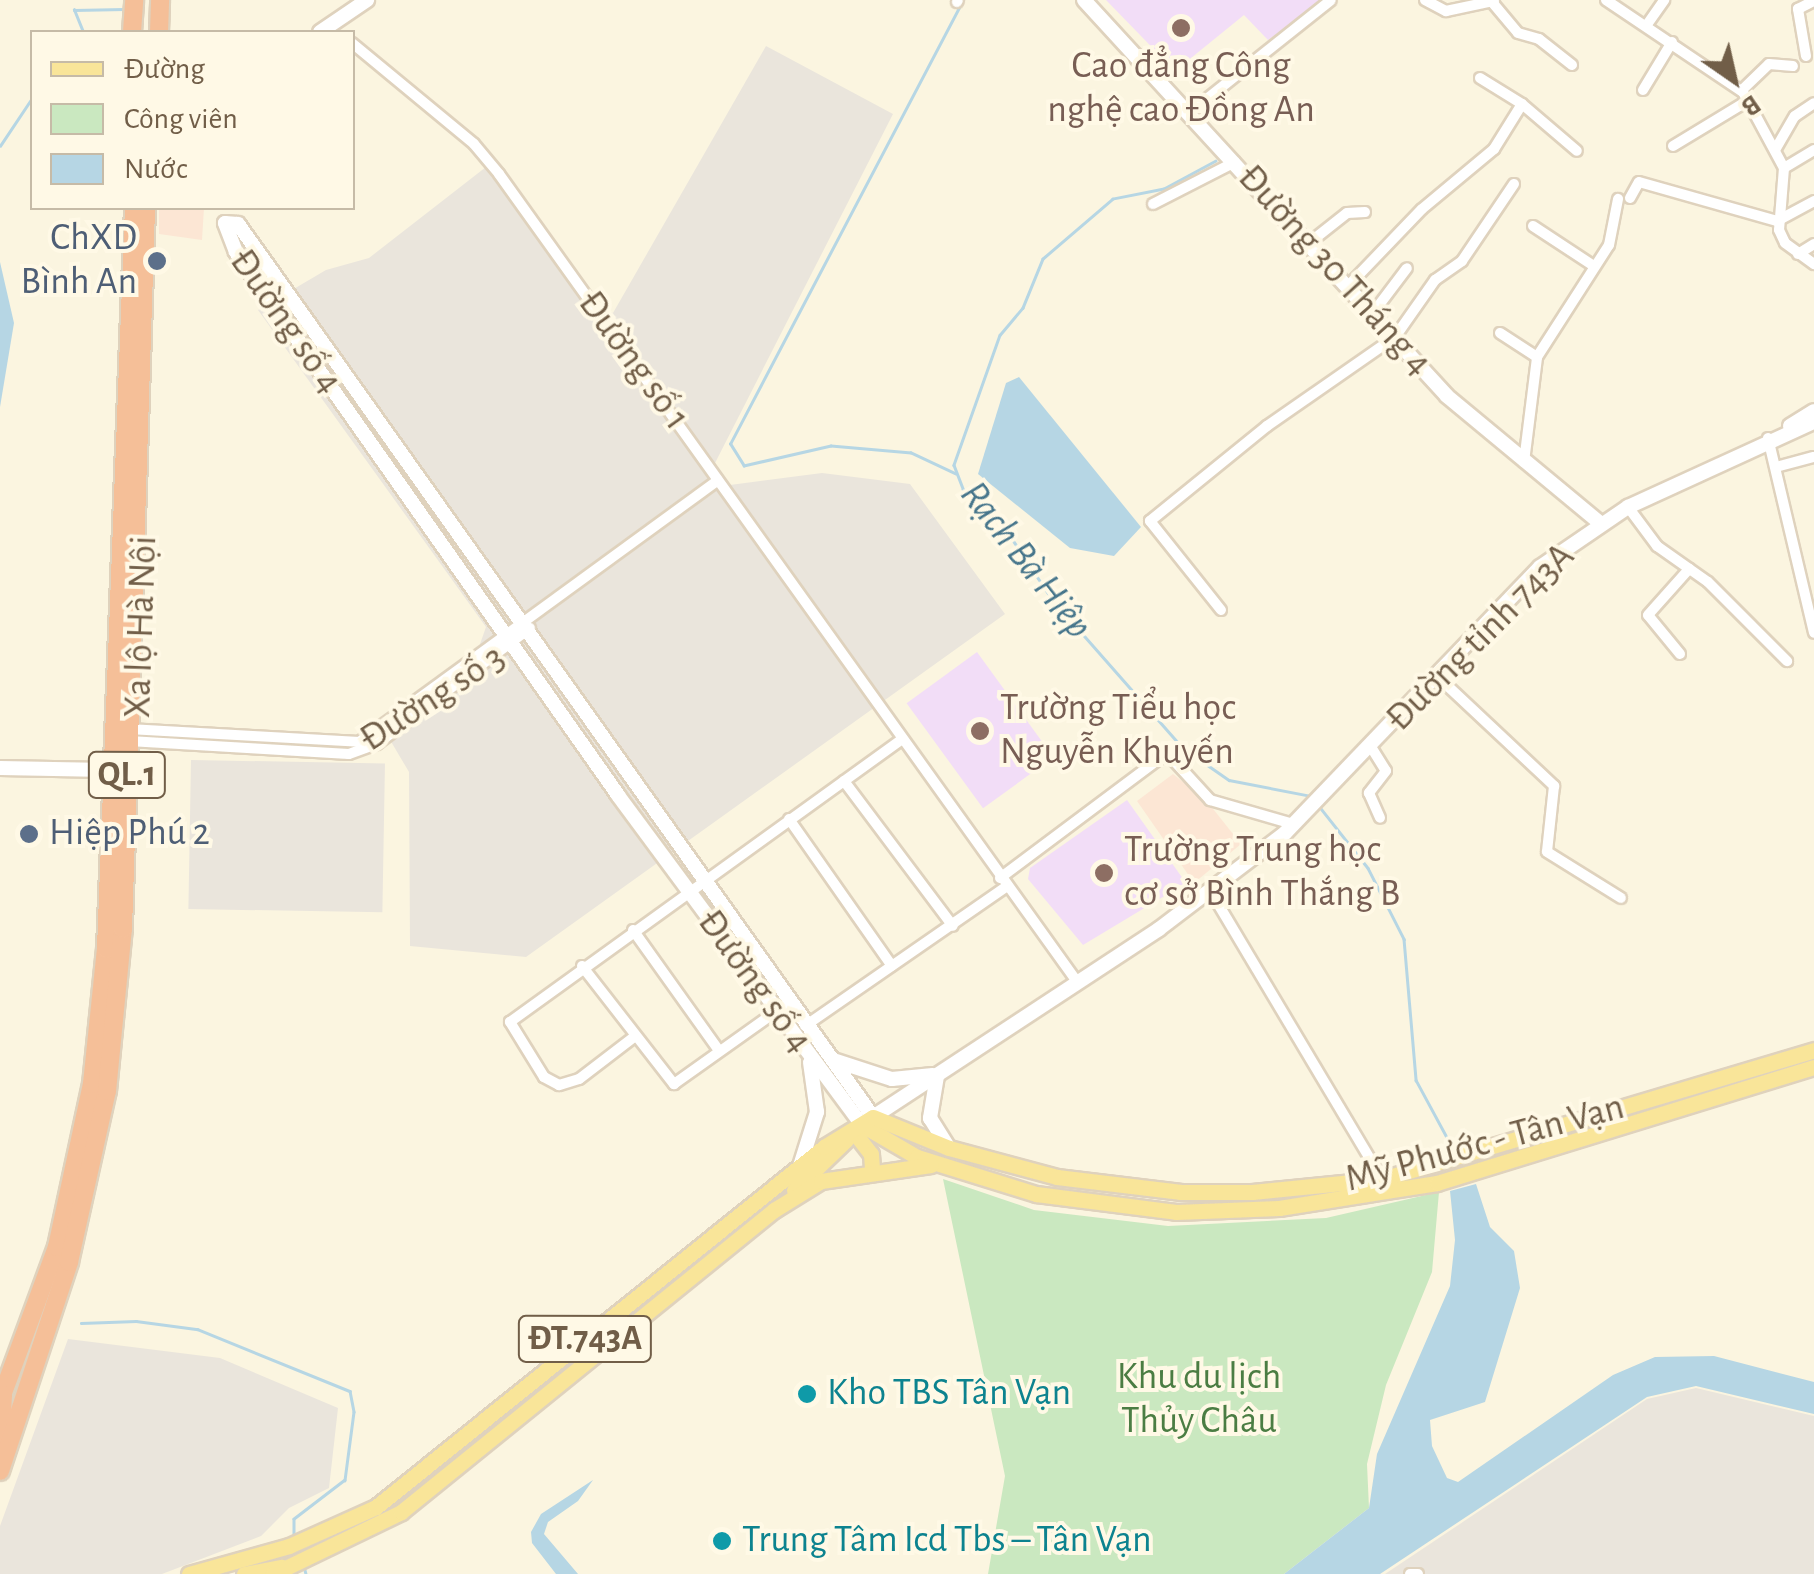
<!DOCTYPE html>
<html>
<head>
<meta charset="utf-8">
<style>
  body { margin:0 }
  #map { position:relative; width:1814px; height:1574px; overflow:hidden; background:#fbf5e0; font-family:"Alegreya Sans",sans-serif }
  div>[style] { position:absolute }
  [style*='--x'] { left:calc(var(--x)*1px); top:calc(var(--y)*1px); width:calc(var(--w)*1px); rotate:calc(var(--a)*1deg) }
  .commercial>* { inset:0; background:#fce6d4 }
  .industrial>* { inset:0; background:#eae5dc; transform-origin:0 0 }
  .education>* { inset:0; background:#f2ddf7; transform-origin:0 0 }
  .green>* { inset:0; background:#cae8c0 }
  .water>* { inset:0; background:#b6d6e4 }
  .stream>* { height:2.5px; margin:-1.25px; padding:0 1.25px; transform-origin:1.25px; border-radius:1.25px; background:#b6d6e4 }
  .roads { filter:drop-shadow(2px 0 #dfd2bd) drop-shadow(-2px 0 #dfd2bd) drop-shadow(0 2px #dfd2bd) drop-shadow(0 -2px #dfd2bd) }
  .street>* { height:10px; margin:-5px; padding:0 5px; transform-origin:5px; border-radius:5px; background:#fff }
  .secondary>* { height:14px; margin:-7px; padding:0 7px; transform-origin:7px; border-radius:7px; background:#fff }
  .primary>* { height:15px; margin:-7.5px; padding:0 7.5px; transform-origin:7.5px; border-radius:7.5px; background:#f9e599 }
  .highway>* { height:18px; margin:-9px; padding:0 9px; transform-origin:9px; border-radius:9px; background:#f5bf98 }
  .dots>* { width:28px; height:28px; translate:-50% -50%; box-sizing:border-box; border:5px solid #fff9e6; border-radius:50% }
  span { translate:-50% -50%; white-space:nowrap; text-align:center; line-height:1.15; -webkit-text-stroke:8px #fff9e6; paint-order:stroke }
  .shield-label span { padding:2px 8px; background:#fff9e6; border:2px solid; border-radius:8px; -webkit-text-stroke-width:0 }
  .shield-label { font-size:35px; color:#715e48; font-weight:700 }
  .education-label { font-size:38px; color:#785e54 }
  .left { translate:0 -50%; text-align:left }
  .service-label { font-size:38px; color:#4e5e75 }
  .right { translate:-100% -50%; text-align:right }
  .street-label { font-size:38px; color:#715e48 }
  .park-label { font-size:38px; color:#4b7d43 }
  .culture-label { font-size:38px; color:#0d838f }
  .water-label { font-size:40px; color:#46758b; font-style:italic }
  .legend { position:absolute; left:30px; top:30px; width:325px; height:180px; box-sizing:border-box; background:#fff9e6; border:2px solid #c6bba7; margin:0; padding:12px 18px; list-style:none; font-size:30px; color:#715e48 }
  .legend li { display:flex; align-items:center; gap:20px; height:50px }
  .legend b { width:50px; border:2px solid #c6bba7 }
  .north { position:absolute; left:1684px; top:30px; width:100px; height:100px; -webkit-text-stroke:8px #fff9e6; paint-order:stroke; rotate:146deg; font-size:28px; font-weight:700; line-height:40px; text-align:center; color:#715e48 }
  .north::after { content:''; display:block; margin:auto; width:35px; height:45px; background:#715e48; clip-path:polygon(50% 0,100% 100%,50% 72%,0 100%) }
</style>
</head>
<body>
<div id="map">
  <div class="commercial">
    <div style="clip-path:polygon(159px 208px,204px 208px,202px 240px,159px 234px)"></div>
    <div style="clip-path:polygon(1173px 774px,1206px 800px,1241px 844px,1194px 883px,1137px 801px)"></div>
  </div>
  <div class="industrial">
    <div style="clip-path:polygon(766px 46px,893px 114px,715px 463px,730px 485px,822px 473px,910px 484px,1005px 614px,526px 957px,410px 946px,409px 772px,380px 723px,479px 647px,486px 627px,258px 310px,326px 270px,369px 258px,495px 160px,597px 305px,613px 313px)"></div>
    <div style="left:191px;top:760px;width:194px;height:149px;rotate:1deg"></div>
    <div style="clip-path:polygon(68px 1339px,220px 1358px,338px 1408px,329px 1488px,289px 1508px,261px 1536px,162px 1574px,0 1574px,0 1526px)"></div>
    <div style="clip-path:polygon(1696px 1388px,1814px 1416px,1814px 1574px,1385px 1574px,1647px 1399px)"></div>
  </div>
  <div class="education">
    <div style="clip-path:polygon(1106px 0,1326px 0,1268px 40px,1244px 15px,1175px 71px)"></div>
    <div style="left:977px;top:652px;width:130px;height:87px;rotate:54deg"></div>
    <div style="clip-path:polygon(1127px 800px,1186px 883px,1083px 945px,1028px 879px,1030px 868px)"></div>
  </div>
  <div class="green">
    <div style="clip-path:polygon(943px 1179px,1034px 1210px,1168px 1226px,1326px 1218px,1439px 1192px,1432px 1272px,1386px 1385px,1367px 1464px,1369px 1508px,1284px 1574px,988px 1574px,1005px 1476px)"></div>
  </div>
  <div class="water">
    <div style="clip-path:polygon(0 262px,14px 323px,0 407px)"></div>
    <div style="clip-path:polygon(1019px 377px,1141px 527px,1114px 556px,1070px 548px,978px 474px,1006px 383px)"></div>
    <div style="clip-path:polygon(1476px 1184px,1490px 1227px,1514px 1251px,1520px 1288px,1485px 1402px,1430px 1420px,1432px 1446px,1447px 1478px,1458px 1482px,1613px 1375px,1655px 1357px,1714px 1356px,1814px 1382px,1814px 1414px,1696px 1386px,1647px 1397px,1380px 1574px,1284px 1574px,1369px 1508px,1377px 1454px,1450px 1286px,1455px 1240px,1450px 1191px)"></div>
    <div style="clip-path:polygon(593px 1480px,578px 1501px,548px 1522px,544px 1534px,578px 1574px,556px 1574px,532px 1543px,531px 1532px,541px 1514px)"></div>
  </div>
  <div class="stream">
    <div style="--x:83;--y:32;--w:24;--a:-112"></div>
    <div style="--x:74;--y:10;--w:50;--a:-1.1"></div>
    <div style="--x:0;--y:146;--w:58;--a:-56.3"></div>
    <div style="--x:1216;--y:161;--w:59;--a:151.7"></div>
    <div style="--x:1164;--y:189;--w:52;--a:168.9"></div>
    <div style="--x:1113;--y:199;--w:92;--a:139.4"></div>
    <div style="--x:1043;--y:259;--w:53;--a:112.2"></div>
    <div style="--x:1023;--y:308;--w:35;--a:130"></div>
    <div style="--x:1000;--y:335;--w:138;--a:109.5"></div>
    <div style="--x:954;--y:465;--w:26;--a:69"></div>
    <div style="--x:963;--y:489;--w:50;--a:41"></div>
    <div style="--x:1001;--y:522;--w:92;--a:56.5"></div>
    <div style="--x:1052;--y:599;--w:198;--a:48.7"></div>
    <div style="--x:1183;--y:748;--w:56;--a:34.8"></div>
    <div style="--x:1229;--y:780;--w:84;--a:11"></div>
    <div style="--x:956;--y:474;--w:50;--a:-155"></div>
    <div style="--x:911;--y:453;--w:80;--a:-175"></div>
    <div style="--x:831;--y:446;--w:89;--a:167.1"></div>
    <div style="--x:744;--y:466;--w:26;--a:-122"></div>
    <div style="--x:730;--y:444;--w:501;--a:-62.31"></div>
    <div style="--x:1319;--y:806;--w:79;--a:51.7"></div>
    <div style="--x:1368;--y:868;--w:80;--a:63.1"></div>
    <div style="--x:1404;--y:939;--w:142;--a:85.1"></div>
    <div style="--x:1416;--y:1080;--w:82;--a:61.6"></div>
    <div style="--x:81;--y:1323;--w:55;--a:-2.1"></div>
    <div style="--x:136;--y:1321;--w:62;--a:7.5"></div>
    <div style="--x:197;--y:1329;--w:165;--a:22.1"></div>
    <div style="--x:350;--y:1391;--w:21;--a:79"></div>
    <div style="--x:354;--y:1412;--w:69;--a:97.5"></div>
    <div style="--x:345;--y:1480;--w:64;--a:142.6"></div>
    <div style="--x:294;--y:1519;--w:15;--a:90"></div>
    <div style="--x:304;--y:1566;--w:8;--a:76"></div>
  </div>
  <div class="roads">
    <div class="street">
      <div style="--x:1425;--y:0;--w:24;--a:28"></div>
      <div style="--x:1446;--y:11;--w:49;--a:-11.8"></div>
      <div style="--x:1606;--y:0;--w:165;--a:33.9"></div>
      <div style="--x:1743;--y:92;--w:86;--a:61.7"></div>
      <div style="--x:1784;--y:168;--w:62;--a:94.6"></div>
      <div style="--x:1779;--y:230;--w:14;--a:65"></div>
      <div style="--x:1785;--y:243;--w:36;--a:36"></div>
      <div style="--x:957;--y:2;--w:2;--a:-63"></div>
      <div style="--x:1492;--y:2;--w:40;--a:50"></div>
      <div style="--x:1518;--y:33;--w:22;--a:16"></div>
      <div style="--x:1539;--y:39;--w:42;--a:38.2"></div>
      <div style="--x:1646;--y:26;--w:32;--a:-55"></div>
      <div style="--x:352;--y:43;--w:158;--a:39.6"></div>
      <div style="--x:474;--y:144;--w:39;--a:50"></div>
      <div style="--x:499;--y:174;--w:995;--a:54.41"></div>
      <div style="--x:1806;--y:56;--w:48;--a:-99.7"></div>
      <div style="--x:1798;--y:9;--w:18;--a:-27"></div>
      <div style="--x:1480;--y:78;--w:49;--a:31.8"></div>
      <div style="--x:1643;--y:90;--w:56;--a:-58.9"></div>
      <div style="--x:1742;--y:90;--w:37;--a:-44"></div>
      <div style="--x:1769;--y:64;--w:24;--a:5"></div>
      <div style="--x:1189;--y:113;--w:181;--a:-38.5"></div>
      <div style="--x:1673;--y:146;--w:89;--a:-31.2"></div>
      <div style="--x:1775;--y:150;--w:39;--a:-60"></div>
      <div style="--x:1795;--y:116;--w:23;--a:-34"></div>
      <div style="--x:1784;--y:168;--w:35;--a:-31"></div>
      <div style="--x:1630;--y:198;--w:18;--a:-61"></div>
      <div style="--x:1639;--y:182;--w:143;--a:15.8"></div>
      <div style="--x:1777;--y:221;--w:42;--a:-28.4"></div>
      <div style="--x:1153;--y:204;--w:92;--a:-27.1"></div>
      <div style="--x:1533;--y:226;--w:73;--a:33.3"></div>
      <div style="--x:1309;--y:243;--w:48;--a:-38.3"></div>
      <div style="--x:1347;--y:213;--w:18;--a:-3"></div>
      <div style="--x:1798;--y:254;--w:19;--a:-32"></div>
      <div style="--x:1349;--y:285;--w:105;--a:-46.2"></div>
      <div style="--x:1422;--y:209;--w:94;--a:-39.8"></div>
      <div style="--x:1494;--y:149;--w:53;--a:-58.1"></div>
      <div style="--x:1522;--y:104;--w:72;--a:40.5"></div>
      <div style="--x:1373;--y:313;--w:56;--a:-52.9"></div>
      <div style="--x:1500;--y:333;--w:44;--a:33"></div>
      <div style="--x:1537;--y:357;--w:133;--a:-57.3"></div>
      <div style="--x:1609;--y:245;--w:47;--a:-78.9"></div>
      <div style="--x:1768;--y:438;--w:200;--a:76.7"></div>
      <div style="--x:1524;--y:462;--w:106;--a:-82.9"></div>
      <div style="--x:1776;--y:467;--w:39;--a:-15"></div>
      <div style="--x:1628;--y:507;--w:49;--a:53.4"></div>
      <div style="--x:1657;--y:546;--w:62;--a:35.2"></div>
      <div style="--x:1708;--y:582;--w:112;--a:45"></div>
      <div style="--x:1221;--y:610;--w:114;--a:-128.6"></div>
      <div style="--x:1150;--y:521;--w:151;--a:-39.1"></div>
      <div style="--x:1267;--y:426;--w:156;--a:-34.8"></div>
      <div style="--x:1395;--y:337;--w:70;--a:-54.9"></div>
      <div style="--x:1435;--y:280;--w:33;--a:-35"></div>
      <div style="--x:1462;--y:261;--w:93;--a:-56"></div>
      <div style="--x:1680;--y:654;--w:50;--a:-129.4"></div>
      <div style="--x:1648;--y:615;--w:62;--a:-48.3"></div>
      <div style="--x:1437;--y:676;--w:161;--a:43.2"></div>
      <div style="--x:1554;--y:786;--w:66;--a:96.1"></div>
      <div style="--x:1547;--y:852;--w:87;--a:31.9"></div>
      <div style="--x:129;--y:729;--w:230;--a:3.2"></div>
      <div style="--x:359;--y:742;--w:444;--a:-36.1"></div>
      <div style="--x:129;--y:741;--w:220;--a:3.4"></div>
      <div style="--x:349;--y:754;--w:30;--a:-20"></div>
      <div style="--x:377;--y:744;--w:192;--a:-37.2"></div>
      <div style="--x:1371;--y:747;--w:28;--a:58"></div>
      <div style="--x:1386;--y:771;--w:28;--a:128"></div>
      <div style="--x:1369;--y:793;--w:27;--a:66"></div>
      <div style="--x:844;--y:781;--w:181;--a:53.1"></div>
      <div style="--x:789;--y:819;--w:179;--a:55"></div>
      <div style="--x:1000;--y:878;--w:209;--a:-36.8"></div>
      <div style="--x:1167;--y:753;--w:64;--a:47.5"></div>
      <div style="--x:1210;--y:800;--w:86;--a:16.1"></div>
      <div style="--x:1211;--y:892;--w:334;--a:59.2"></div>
      <div style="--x:633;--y:930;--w:146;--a:54.5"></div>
      <div style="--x:582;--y:966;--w:150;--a:52.1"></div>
      <div style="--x:674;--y:1084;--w:140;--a:-35.4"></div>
      <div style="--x:805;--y:1026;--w:244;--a:-34.7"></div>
      <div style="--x:634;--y:1037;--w:69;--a:142.6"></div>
      <div style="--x:579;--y:1079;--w:21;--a:163"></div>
      <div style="--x:559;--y:1085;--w:17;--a:-152"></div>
      <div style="--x:544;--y:1077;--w:65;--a:-121.7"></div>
      <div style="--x:510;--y:1022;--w:482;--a:-35.8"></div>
      <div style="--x:1410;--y:1574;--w:8;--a:0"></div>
    </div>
    <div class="secondary">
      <div style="--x:1084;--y:0;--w:537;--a:47.49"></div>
      <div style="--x:1447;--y:396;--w:200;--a:39.7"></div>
      <div style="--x:320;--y:32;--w:57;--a:-34.2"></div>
      <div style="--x:1790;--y:426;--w:28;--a:-32"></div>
      <div style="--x:0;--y:768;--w:107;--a:1.1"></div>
      <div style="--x:833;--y:1060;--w:62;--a:17.9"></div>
      <div style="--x:892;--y:1079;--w:41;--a:-5.6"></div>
      <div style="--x:937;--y:1076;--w:43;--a:99.5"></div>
      <div style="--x:930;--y:1118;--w:34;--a:58"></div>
      <div style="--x:862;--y:1125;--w:410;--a:-126.5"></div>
      <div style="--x:618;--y:795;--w:664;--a:-125.13"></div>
      <div style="--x:236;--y:252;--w:31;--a:-111"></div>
      <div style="--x:225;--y:223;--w:13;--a:4"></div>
      <div style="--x:238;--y:224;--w:1096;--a:54.58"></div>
      <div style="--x:873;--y:1117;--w:342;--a:-33.3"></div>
      <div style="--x:1159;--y:929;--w:158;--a:-37.3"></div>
      <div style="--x:1285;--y:833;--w:368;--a:-46.2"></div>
      <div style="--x:1540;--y:567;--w:107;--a:-34.3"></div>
      <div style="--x:1628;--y:507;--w:205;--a:-24.6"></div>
      <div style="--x:800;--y:1166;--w:57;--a:-72.5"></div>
      <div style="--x:817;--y:1112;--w:50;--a:-98"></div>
    </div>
    <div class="primary">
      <div style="--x:862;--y:1125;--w:64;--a:30.2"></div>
      <div style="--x:917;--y:1157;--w:125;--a:17.3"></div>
      <div style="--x:1036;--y:1194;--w:141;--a:7.3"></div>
      <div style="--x:1176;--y:1212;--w:103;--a:-2.2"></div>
      <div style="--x:1279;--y:1208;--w:160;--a:-9"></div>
      <div style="--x:1437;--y:1183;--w:394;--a:-17.1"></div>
      <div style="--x:853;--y:1131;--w:29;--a:52"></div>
      <div style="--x:871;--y:1154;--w:16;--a:86"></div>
      <div style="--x:794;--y:1190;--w:72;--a:-43.9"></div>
      <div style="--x:189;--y:1574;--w:104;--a:-15.6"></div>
      <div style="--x:289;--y:1546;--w:95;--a:-24.1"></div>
      <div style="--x:376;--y:1507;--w:575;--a:-38.78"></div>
      <div style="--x:824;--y:1147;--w:57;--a:-31.5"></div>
      <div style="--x:873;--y:1117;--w:82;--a:22.2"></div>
      <div style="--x:949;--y:1148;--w:112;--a:15"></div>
      <div style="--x:1057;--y:1177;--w:125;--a:6.9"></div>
      <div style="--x:1181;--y:1192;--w:71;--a:0"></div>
      <div style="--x:1252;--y:1192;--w:131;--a:-5.7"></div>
      <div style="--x:1382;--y:1179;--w:451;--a:-16.6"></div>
      <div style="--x:244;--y:1574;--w:38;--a:-11"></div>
      <div style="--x:273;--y:1574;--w:142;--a:-25.8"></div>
      <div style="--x:401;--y:1512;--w:480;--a:-39"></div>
      <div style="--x:774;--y:1210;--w:55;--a:-31.7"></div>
      <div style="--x:821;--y:1181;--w:111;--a:-8.3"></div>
    </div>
    <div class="highway">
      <div style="--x:132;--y:32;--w:32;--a:-86"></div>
      <div style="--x:159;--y:32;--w:32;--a:-88"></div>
      <div style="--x:0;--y:1401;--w:164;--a:-69.7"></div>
      <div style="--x:57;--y:1247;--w:167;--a:-77.9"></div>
      <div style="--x:92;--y:1084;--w:136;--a:-84.1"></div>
      <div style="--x:106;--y:949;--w:742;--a:-87.84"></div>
      <div style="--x:0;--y:1442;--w:47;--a:-86.3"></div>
      <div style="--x:0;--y:1471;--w:220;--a:-71.7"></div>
      <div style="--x:69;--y:1262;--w:175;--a:-77.5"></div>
      <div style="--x:107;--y:1091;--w:163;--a:-84.4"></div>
      <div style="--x:123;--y:929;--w:721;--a:-88.17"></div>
    </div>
  </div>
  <div class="dots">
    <div style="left:1181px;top:28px;background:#8d6e63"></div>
    <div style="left:157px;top:261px;background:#5c6f8a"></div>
    <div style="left:980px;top:731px;background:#8d6e63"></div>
    <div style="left:29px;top:834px;background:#5c6f8a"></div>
    <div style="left:1104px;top:873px;background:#8d6e63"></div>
    <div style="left:807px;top:1394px;background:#0f9aa8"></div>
    <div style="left:722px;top:1541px;background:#0f9aa8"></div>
  </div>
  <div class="shield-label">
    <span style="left:127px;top:775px">QL.1</span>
    <span style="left:585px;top:1339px">ĐT.743A</span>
  </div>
  <div class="education-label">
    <span style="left:1181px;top:89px">Cao đẳng Công<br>nghệ cao Đồng An</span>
    <span class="left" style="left:1000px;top:731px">Trường Tiểu học<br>Nguyễn Khuyến</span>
    <span class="left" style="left:1124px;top:873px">Trường Trung học<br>cơ sở Bình Thắng B</span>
  </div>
  <div class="service-label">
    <span class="right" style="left:137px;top:261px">ChXD<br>Bình An</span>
    <span class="left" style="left:49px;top:834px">Hiệp Phú 2</span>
  </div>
  <div class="street-label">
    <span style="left:1334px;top:271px;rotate:48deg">Đường 30 Tháng 4</span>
    <span style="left:285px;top:322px;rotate:55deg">Đường số 4</span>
    <span style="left:633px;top:361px;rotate:54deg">Đường số 1</span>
    <span style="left:142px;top:627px;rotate:-88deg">Xa lộ Hà Nội</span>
    <span style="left:1481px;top:638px;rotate:-45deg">Đường tỉnh 743A</span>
    <span style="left:433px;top:699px;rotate:-33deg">Đường số 3</span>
    <span style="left:754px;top:982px;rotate:54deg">Đường số 4</span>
    <span style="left:1485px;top:1144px;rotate:-15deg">Mỹ Phước - Tân Vạn</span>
  </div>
  <div class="park-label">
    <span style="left:1199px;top:1400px">Khu du lịch<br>Thủy Châu</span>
  </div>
  <div class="culture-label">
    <span class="left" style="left:827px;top:1394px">Kho TBS Tân Vạn</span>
    <span class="left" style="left:742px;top:1541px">Trung Tâm Icd Tbs – Tân Vạn</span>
  </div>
  <div class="water-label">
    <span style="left:1026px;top:560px;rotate:52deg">Rạch Bà Hiệp</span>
  </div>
  <ul class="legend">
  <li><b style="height:12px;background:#f9e599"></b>Đường</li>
  <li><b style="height:28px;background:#cae8c0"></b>Công viên</li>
  <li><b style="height:28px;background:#b6d6e4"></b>Nước</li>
  </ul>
  <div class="north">B</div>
</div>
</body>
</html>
